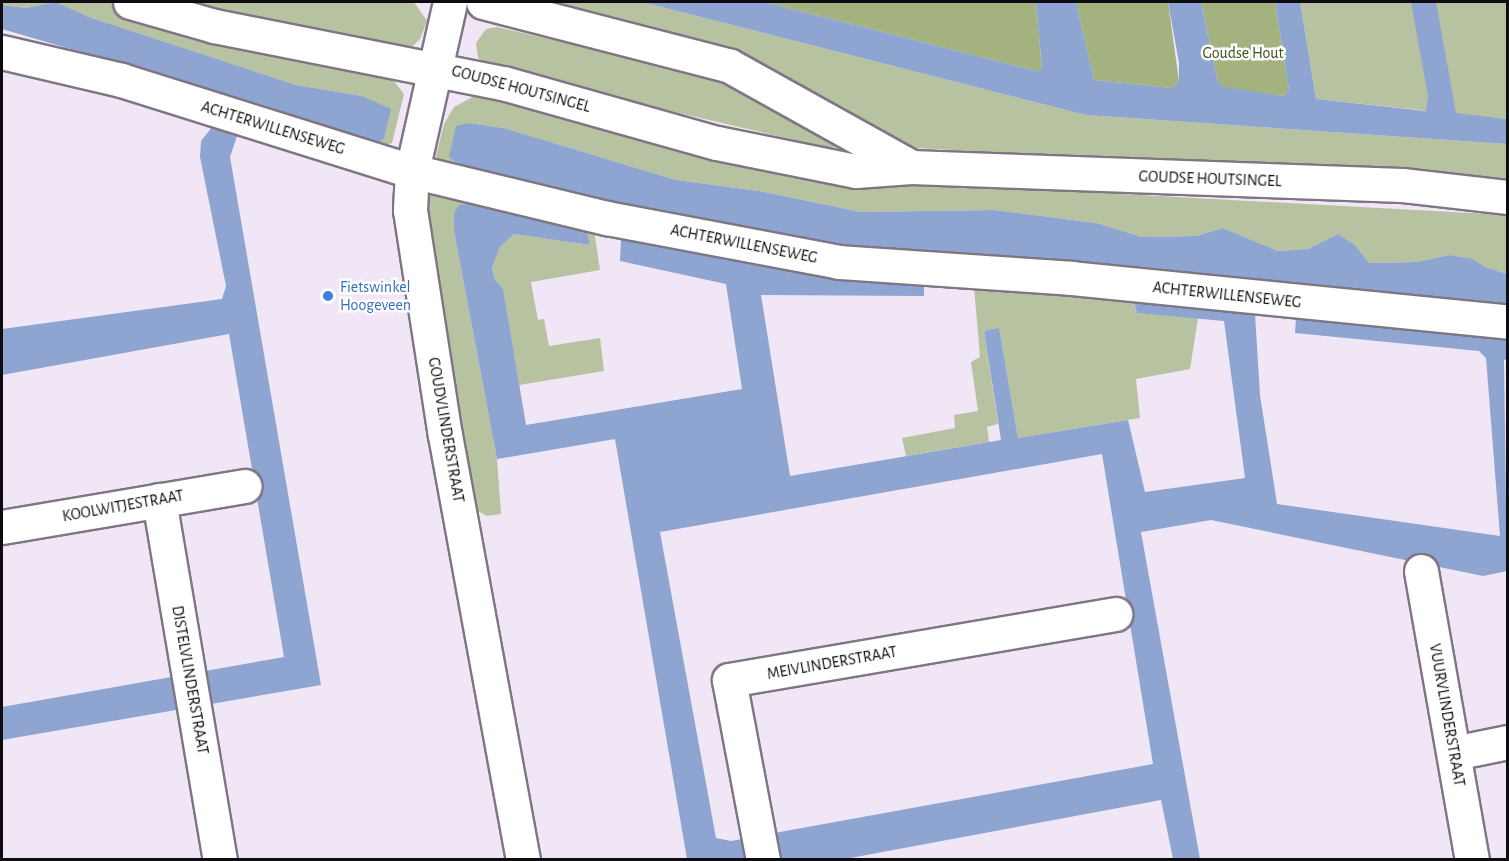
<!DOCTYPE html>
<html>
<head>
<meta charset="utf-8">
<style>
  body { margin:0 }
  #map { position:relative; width:1509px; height:861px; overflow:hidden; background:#f1e6f6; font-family:"Alegreya Sans",sans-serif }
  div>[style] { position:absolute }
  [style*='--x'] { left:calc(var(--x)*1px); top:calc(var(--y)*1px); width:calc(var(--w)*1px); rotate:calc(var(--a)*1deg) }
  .green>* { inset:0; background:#b7c2a0 }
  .forest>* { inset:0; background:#a4b280 }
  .water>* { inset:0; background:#8ea4d1 }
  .roads { filter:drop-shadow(2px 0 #7f7684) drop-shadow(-2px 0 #7f7684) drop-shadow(0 2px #7f7684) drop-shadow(0 -2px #7f7684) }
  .minor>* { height:33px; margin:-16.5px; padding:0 16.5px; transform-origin:16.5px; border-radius:16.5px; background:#fff }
  .secondary>* { height:33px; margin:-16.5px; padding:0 16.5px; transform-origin:16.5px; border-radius:16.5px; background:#fff }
  .dots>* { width:16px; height:16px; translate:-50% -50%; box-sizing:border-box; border:3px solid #fff; border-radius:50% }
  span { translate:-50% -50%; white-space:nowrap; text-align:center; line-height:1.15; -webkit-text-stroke:5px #fff; paint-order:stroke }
  .park-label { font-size:16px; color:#445119 }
  .street-label { font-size:16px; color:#0f0c11 }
  .shop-label { font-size:16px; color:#366cbe }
  .left { translate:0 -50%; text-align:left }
  .frame { position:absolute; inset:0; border:3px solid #0f0c11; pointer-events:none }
</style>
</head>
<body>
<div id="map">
  <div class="green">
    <div style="clip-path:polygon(2px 2px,109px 2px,130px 15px,390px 76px,404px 94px,392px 143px,381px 147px,268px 116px,269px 107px,376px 144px,362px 96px,296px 85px,89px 17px,56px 2px,26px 8px,2px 5px)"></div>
    <div style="clip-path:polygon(163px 2px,414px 2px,427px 21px,420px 39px,413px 46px,401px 47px)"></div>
    <div style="clip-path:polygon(519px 2px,642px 2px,1086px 115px,1507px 144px,1507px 180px,916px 148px,898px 143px,826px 105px,787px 76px,742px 57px)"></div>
    <div style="clip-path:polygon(1300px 2px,1507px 2px,1507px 119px,1316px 99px)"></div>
    <div style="clip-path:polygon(497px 27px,717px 78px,844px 146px,829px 148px,494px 70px,478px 58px,476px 43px,486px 29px)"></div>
    <div style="clip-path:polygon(480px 93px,842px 183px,992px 187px,1507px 215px,1507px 274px,1485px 267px,1472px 259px,1450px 255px,1417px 262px,1369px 263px,1355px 245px,1338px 234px,1308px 249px,1278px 251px,1223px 228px,1197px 236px,1142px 237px,1096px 223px,994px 210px,861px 212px,759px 191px,676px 180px,504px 128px,469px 123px,463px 167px,441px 167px,436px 156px,444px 124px,454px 107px)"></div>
    <div style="clip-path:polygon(435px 189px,594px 229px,600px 270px,531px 282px,538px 320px,544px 319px,549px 346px,600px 338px,604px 371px,519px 385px,503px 288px,495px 280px,492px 268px,500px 247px,514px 234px,590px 245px,586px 228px,454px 213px,454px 231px,497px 459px,501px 514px,487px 516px,476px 510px,426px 217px,428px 194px)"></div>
    <div style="clip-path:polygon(974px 287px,1131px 296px,1137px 313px,1198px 318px,1190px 369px,1136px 379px,1140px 418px,1018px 438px,999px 329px,984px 331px,998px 424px,987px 427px,989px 442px,906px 456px,902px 438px,955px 428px,954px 415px,978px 411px,971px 362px,980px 357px)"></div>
  </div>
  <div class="forest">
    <div style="clip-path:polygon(764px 2px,1036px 2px,1042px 70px,1037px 71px)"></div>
    <div style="clip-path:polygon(1076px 2px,1168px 2px,1179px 81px,1172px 88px,1094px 80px)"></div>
    <div style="clip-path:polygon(1201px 2px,1275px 2px,1289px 90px,1283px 96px,1223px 88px,1217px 79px)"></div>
  </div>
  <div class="water">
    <div style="clip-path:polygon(56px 2px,89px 17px,296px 85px,362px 96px,391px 109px,384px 138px,376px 145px,269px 107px,2px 29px,2px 5px,26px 8px)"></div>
    <div style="clip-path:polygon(642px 2px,764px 2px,1037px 71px,1042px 69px,1036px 2px,1076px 2px,1094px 80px,1172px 88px,1179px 81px,1179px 63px,1168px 2px,1201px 2px,1217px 79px,1223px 87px,1283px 96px,1289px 90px,1275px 2px,1300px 2px,1316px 99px,1426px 111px,1428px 96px,1411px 2px,1436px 2px,1456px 113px,1507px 119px,1507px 144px,1086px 115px)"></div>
    <div style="clip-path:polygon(469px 123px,504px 128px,676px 180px,759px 191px,861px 212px,994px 210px,1096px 223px,1142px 237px,1197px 236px,1223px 228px,1278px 251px,1308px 249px,1338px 234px,1355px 245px,1369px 263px,1417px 262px,1450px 255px,1473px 259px,1485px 267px,1507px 274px,1507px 304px,995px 257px,837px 249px,670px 219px,463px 167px,449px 157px,456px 126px)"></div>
    <div style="clip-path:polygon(212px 127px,238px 133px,230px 157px,321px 685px,2px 740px,2px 707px,284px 657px,229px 334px,2px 375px,2px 329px,222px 299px,226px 286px,200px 157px,201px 141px)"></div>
    <div style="clip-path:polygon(evenodd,468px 204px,586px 228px,590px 245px,514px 234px,500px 247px,492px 268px,495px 280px,503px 288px,526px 425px,742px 389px,726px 284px,620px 261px,621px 239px,813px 275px,924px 285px,924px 296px,761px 295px,790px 476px,1001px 440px,984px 331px,999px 328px,1018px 438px,1128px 420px,1145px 492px,1245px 478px,1224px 321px,1137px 313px,1132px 296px,1240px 305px,1255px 314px,1260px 395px,1277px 504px,1500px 536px,1486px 358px,1479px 351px,1295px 333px,1296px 317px,1507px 335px,1507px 359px,1504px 360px,1507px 571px,1483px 576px,1211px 520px,1141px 532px,1200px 859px,1173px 859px,1161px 800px,845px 859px,687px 859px,615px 439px,497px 459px,454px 231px,454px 213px,459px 205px,468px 204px,1102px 454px,1153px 764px,731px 841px,716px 838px,660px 532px,1102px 454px)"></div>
  </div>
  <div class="roads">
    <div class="minor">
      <div style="--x:450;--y:2;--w:173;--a:102.7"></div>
      <div style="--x:412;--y:171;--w:39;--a:93"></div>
      <div style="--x:410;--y:210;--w:228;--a:81.2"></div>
      <div style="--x:445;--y:435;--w:432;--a:79.6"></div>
      <div style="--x:2;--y:52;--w:122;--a:13.2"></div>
      <div style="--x:121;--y:80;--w:305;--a:17.4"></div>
      <div style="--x:412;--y:171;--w:201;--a:13.6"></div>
      <div style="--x:607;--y:218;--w:236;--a:10.7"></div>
      <div style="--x:839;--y:262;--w:233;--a:3.9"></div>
      <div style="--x:1071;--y:278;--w:439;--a:5.7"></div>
      <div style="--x:159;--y:500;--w:365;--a:80.4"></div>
      <div style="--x:2;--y:527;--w:246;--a:-9.6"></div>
      <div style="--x:1421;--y:571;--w:293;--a:80"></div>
      <div style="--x:1454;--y:753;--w:55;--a:-11.5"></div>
      <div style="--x:763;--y:860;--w:183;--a:-100.7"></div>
      <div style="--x:729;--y:680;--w:392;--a:-9.7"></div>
    </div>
    <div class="secondary">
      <div style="--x:130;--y:2;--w:87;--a:15.9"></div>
      <div style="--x:214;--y:26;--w:295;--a:11.2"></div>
      <div style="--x:503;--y:83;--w:222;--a:15.7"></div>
      <div style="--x:717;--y:143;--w:142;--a:11.4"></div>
      <div style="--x:856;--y:171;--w:55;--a:-4.2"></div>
      <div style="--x:911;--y:167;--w:491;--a:2.1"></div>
      <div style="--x:1402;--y:185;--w:107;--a:6.5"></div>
      <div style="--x:483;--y:2;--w:255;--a:14.5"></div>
      <div style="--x:730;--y:66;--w:206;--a:29.1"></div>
    </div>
  </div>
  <div class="dots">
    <div style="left:328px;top:296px;background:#3f7fe0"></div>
  </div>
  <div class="park-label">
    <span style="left:1243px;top:53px">Goudse Hout</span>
  </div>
  <div class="street-label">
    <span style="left:521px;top:89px;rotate:15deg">GOUDSE HOUTSINGEL</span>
    <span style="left:273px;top:128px;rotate:17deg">ACHTERWILLENSEWEG</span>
    <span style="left:1210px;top:179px;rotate:2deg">GOUDSE HOUTSINGEL</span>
    <span style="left:744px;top:244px;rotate:11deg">ACHTERWILLENSEWEG</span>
    <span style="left:1227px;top:295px;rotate:6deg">ACHTERWILLENSEWEG</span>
    <span style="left:446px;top:430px;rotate:80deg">GOUDVLINDERSTRAAT</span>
    <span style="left:123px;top:506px;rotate:-10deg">KOOLWITJESTRAAT</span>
    <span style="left:832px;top:663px;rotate:-10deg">MEIVLINDERSTRAAT</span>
    <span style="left:190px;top:680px;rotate:80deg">DISTELVLINDERSTRAAT</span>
    <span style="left:1447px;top:715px;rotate:80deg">VUURVLINDERSTRAAT</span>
  </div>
  <div class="shop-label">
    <span class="left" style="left:340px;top:296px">Fietswinkel<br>Hoogeveen</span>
  </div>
  <div class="frame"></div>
</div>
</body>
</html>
